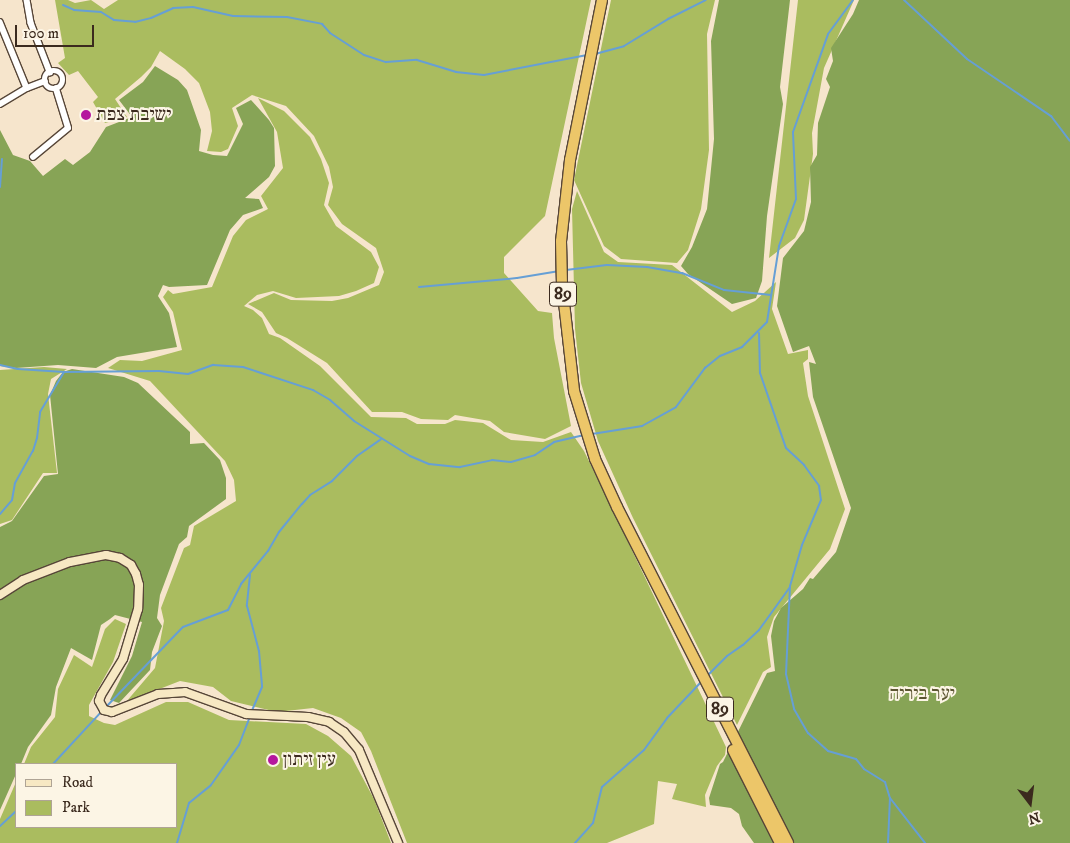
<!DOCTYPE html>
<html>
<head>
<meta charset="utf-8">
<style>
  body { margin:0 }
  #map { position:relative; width:1070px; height:843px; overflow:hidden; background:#f6e5cc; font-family:"IM FELL DW Pica","Frank Ruhl Libre",serif }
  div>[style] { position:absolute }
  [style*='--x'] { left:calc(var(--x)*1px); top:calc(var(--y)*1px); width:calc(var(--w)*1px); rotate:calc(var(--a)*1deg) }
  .green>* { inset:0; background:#aabc5f }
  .forest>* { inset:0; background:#87a456 }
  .stream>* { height:2px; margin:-1px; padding:0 1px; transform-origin:1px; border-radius:1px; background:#669fd5 }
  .roads { filter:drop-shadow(1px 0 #574638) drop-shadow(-1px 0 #574638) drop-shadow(0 1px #574638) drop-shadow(0 -1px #574638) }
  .street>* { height:5.5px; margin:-2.75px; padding:0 2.75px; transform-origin:2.75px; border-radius:2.75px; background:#fff }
  .street>.ring { margin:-2.75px; padding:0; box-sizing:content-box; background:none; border:5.5px solid #fff; border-radius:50% }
  .secondary>* { height:8px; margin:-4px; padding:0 4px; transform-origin:4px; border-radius:4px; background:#f7e8c3 }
  .highway>* { height:10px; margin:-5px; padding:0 5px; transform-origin:5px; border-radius:5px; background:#ecc669 }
  .dots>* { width:14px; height:14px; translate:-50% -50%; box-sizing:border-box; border:2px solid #fcf5e5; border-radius:50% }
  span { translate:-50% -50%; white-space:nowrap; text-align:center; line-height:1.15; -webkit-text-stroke:4px #fcf5e5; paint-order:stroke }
  .shield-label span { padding:1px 4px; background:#fcf5e5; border:1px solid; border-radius:4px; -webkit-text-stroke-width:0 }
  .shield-label { font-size:18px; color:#3b2a1e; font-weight:700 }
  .poi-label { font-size:19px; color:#3b2a1e }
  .left { translate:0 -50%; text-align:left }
  .park-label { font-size:19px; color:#5c5632 }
  .legend { position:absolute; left:15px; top:763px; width:162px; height:65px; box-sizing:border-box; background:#fcf5e5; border:1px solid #afa495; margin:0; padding:6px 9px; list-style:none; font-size:15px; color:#3b2a1e }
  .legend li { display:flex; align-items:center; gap:10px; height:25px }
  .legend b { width:25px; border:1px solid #afa495 }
  .north { position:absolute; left:1005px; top:778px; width:50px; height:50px; -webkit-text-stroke:4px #fcf5e5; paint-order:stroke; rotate:165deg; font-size:14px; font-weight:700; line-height:20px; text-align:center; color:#3b2a1e }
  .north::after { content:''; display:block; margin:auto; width:18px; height:22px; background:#3b2a1e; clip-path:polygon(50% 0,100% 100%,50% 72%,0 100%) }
  .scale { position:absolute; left:15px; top:25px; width:79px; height:22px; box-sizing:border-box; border:2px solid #3b2a1e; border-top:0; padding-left:6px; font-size:15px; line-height:18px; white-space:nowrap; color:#3b2a1e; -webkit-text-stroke:4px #fcf5e5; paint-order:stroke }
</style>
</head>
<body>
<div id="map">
  <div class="green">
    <div style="clip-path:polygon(55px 0,68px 0,75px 3px,91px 0,104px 9px,118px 0,591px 0,545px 216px,504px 257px,504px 273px,538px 311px,552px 313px,554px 338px,571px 426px,545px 439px,504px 432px,490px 421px,455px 415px,448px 420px,421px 419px,402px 412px,372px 412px,327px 363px,287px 338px,276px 333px,262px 312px,248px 304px,274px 293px,291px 300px,332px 301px,348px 298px,379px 285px,384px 272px,376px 248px,342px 224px,328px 205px,333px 187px,329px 167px,314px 136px,286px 106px,252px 95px,232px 108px,238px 126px,228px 149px,221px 152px,207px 151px,212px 131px,210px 112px,199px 83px,185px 69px,160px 51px,151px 67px,141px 77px,115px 99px,127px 117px,105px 123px,93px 102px,98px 97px,78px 71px,69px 75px,58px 63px,65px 58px)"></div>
    <div style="clip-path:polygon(611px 0,715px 0,707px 34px,709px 150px,701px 209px,688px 250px,677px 263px,621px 259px,604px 246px,574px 180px)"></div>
    <div style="clip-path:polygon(798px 0,854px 0,824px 68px,812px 133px,813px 154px,804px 220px,795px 238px,769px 258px)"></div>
    <div style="clip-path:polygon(258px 98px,284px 111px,310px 137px,321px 159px,329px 183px,324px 205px,336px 226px,371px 252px,379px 267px,374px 283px,356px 291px,339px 296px,296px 298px,273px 291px,257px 295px,244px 306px,253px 310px,262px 318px,269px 334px,280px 338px,320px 366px,371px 417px,406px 418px,417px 424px,445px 424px,455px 420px,483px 423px,511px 440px,543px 442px,571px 432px,584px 451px,607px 498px,726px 747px,725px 755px,717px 766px,705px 795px,706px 807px,672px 799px,677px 784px,658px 781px,654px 824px,607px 843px,407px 843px,371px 751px,361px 732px,341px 718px,313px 708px,277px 712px,231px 701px,213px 687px,180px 681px,126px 702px,155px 668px,164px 621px,161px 608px,184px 548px,190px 545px,194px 526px,236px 501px,234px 480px,225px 461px,150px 381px,108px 368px,120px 360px,142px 361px,182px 350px,173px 312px,163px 297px,168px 290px,173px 294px,212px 287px,233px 236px,246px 220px,268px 209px,261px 196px,283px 168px,277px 132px)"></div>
    <div style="clip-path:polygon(577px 191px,604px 252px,618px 262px,672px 265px,732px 312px,755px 301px,776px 282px,772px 309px,788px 354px,808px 350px,808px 359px,803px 363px,808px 396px,845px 509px,830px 549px,774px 617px,767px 637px,771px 667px,763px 672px,737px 725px,633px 518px,598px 441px,581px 383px,575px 329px,572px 209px)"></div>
    <div style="clip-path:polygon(44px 367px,67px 369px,51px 379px,48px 394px,57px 473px,43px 473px,12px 520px,0 524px,0 370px)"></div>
    <div style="clip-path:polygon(115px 619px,126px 624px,113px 662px,89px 705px,89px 716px,104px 723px,115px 725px,166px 702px,188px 702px,229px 720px,306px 724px,328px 736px,351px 756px,374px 799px,391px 843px,0 843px,0 819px,16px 782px,16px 827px,176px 827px,176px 764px,24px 764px,31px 747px,55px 717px,58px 689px,74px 655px,92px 667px,105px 629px)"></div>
  </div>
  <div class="forest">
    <div style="clip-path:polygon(719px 0,790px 0,780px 87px,783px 104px,767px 216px,762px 281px,756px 298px,732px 304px,688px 274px,681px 266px,692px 247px,707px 209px,714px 139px,711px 41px)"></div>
    <div style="clip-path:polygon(859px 0,1070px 0,1070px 843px,754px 843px,742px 826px,739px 814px,731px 808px,710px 805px,709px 798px,720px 764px,723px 762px,767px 673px,775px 671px,771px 636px,774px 621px,781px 608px,803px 589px,810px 578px,813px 579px,836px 552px,851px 508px,813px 397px,809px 362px,816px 364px,809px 346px,793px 352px,777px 306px,783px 258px,804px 231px,811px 202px,810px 167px,817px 155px,818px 123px,830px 87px,826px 79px,833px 61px,831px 48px,853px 14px)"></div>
    <div style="clip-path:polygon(155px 66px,178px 80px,187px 90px,201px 130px,199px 151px,213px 155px,227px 156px,243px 124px,236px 108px,251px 100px,269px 120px,274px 128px,275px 166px,269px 177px,245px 198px,259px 199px,263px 208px,243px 215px,230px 230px,207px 285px,169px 287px,163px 285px,158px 296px,169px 313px,177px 347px,117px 357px,96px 368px,58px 365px,16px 368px,0 366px,0 130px,13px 155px,30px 161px,43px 176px,65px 159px,73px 165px,90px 152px,106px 127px,132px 117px,119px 100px,143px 82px)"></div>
    <div style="clip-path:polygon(72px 369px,124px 377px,138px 383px,190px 432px,190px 444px,204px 443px,220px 460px,226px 478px,226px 499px,189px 526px,187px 537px,179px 544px,160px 595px,157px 618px,162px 626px,152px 652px,150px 670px,119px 703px,110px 700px,132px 656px,142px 622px,115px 615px,110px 619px,101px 625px,92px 660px,71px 648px,56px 687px,51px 715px,28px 747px,21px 764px,16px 764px,16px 774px,0 810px,0 527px,12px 521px,44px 476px,58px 474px,50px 395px,56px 381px,63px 372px)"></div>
  </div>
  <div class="stream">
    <div style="--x:904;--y:0;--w:86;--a:43.1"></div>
    <div style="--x:967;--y:59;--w:102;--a:34.2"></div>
    <div style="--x:1051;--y:116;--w:31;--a:53"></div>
    <div style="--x:63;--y:5;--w:12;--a:24"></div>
    <div style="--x:74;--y:10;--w:27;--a:4"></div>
    <div style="--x:101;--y:12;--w:15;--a:32"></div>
    <div style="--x:114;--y:20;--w:21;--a:5"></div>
    <div style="--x:135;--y:22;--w:16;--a:-14"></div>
    <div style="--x:151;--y:18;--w:24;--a:-24"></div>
    <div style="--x:173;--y:8;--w:20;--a:-3"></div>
    <div style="--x:193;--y:7;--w:41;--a:12.7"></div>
    <div style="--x:233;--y:16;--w:54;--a:1.1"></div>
    <div style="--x:287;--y:17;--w:36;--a:11"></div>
    <div style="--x:322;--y:24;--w:12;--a:48"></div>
    <div style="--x:330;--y:33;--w:40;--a:32.9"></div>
    <div style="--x:364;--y:55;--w:23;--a:18"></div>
    <div style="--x:386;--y:62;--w:31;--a:-4"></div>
    <div style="--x:417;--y:60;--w:41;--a:17.1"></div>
    <div style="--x:456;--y:72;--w:28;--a:6"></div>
    <div style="--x:484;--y:75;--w:105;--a:-11"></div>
    <div style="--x:595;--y:54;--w:30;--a:-15"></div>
    <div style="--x:624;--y:46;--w:52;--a:-31.5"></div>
    <div style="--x:668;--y:19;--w:42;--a:-26.6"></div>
    <div style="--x:0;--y:187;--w:28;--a:-86"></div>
    <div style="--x:566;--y:270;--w:41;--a:-7"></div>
    <div style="--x:607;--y:265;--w:40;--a:2.9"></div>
    <div style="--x:647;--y:267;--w:36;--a:10"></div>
    <div style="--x:682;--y:273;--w:45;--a:22"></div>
    <div style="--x:724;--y:290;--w:47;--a:6.1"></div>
    <div style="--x:419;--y:287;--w:98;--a:-5.2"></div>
    <div style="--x:517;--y:278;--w:43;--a:-9.5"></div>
    <div style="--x:759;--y:333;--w:40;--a:88.6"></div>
    <div style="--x:760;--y:373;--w:79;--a:70.9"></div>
    <div style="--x:786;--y:448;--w:25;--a:43"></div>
    <div style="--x:804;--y:465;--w:26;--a:54"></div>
    <div style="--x:819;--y:486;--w:14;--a:82"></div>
    <div style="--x:821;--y:500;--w:49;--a:112.9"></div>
    <div style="--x:802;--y:545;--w:43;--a:106.3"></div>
    <div style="--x:790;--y:586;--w:88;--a:92.6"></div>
    <div style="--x:786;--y:674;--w:36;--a:77"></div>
    <div style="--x:794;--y:709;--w:28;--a:60"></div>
    <div style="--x:808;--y:733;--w:27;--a:42"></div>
    <div style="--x:828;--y:751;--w:29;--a:16"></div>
    <div style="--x:856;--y:759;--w:13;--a:51"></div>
    <div style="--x:864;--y:769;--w:25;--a:32"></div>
    <div style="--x:885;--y:782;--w:17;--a:73"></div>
    <div style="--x:890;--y:798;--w:57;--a:52.1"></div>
    <div style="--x:0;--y:365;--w:18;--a:13"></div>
    <div style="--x:18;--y:369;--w:46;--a:3.7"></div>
    <div style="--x:64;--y:372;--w:95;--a:-0.6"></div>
    <div style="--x:159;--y:371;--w:29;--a:6"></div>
    <div style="--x:188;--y:374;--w:27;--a:-20"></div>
    <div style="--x:213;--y:365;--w:30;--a:4"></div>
    <div style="--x:243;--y:367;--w:74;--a:18.2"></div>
    <div style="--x:313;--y:390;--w:20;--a:30"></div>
    <div style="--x:330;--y:400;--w:32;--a:41"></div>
    <div style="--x:354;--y:421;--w:66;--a:32"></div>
    <div style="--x:410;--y:456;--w:21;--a:23"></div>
    <div style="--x:429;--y:464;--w:31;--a:6"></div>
    <div style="--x:460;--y:467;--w:33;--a:-12"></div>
    <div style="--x:492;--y:460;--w:19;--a:6"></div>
    <div style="--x:511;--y:462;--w:25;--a:-16"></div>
    <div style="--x:535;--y:455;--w:23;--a:-34"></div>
    <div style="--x:554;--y:442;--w:32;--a:-13"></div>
    <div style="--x:592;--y:434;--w:51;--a:-9.1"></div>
    <div style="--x:642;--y:426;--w:39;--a:-29"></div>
    <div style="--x:676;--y:407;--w:49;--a:-53.4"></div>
    <div style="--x:705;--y:368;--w:19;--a:-39"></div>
    <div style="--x:720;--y:356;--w:24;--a:-22"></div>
    <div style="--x:742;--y:347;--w:35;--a:-45"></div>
    <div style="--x:767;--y:322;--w:77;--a:-81"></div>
    <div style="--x:779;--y:246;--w:50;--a:-70.1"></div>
    <div style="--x:796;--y:199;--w:67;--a:-92.6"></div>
    <div style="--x:793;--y:132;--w:104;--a:-70.3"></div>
    <div style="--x:828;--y:34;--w:42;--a:-53.7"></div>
    <div style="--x:0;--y:514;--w:18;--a:-49"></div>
    <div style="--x:12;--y:500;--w:17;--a:-80"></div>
    <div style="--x:15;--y:483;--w:37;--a:-61"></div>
    <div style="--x:33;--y:451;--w:14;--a:-73"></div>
    <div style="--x:37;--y:438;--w:26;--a:-83"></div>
    <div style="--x:40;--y:412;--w:47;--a:-59"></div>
    <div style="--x:250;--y:575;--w:31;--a:96"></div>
    <div style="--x:247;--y:606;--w:47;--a:75.1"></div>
    <div style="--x:259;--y:651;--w:36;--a:85"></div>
    <div style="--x:262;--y:687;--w:26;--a:113"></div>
    <div style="--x:707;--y:676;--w:28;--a:-45"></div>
    <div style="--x:727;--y:656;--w:19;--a:-35"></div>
    <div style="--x:743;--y:645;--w:22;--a:-43"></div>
    <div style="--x:759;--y:630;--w:53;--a:-54.2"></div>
    <div style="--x:105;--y:708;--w:112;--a:-46.1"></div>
    <div style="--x:183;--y:627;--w:48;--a:-20.7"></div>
    <div style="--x:228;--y:610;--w:29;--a:-63"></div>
    <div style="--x:241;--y:584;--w:43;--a:-50.7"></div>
    <div style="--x:268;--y:551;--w:22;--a:-60"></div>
    <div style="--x:279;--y:532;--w:36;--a:-51"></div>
    <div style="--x:302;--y:504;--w:12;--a:-48"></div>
    <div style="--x:310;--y:495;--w:26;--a:-32"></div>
    <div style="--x:332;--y:481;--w:35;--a:-45"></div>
    <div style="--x:357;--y:456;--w:29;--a:-35"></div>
    <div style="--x:53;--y:764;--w:72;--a:-47.2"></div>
    <div style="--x:0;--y:826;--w:22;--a:-43"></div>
    <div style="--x:177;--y:843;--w:42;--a:-73.3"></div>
    <div style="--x:189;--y:803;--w:28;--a:-39"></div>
    <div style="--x:211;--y:785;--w:49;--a:-55"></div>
    <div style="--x:239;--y:745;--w:31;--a:-69"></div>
    <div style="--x:575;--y:843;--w:27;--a:-48"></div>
    <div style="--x:593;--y:823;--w:37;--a:-76"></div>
    <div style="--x:602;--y:787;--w:56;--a:-41.4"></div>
    <div style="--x:644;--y:750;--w:39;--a:-54"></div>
    <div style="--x:667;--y:718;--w:51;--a:-46.6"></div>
    <div style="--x:888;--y:843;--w:45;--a:-87.5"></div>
  </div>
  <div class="roads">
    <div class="street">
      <div style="--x:27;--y:0;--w:23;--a:80"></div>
      <div style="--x:31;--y:23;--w:53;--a:68.8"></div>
      <div style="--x:0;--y:22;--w:71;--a:67.8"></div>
      <div class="ring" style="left:45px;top:71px;width:12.5px;height:12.5px"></div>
      <div style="--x:0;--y:104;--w:31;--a:-31"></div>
      <div style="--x:27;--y:88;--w:19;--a:-21"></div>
      <div style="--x:33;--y:157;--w:45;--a:-39.6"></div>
      <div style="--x:68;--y:128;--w:41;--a:-107.1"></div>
    </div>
    <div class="secondary">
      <div style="--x:0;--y:595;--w:27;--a:-33"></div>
      <div style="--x:23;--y:580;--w:50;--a:-21"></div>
      <div style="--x:70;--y:562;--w:37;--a:-11"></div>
      <div style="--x:106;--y:555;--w:14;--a:12"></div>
      <div style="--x:120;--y:558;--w:13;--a:32"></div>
      <div style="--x:131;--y:565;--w:10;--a:61"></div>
      <div style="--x:136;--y:574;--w:11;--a:75"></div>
      <div style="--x:139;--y:585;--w:24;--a:92"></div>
      <div style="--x:138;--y:609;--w:52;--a:106.7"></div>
      <div style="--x:123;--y:659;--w:42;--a:121.4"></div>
      <div style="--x:101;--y:695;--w:6;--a:108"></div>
      <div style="--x:99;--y:701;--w:10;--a:61"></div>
      <div style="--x:104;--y:710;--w:8;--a:14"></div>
      <div style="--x:112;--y:712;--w:49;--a:-21.4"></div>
      <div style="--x:158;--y:694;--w:27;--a:-4"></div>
      <div style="--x:185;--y:692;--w:65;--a:19.8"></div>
      <div style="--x:246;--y:714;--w:62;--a:2.8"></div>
      <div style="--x:308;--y:717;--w:22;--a:13"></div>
      <div style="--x:329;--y:722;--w:18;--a:34"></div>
      <div style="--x:344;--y:732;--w:23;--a:50"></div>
      <div style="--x:359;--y:750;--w:101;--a:67.2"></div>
    </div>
    <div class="highway">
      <div style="--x:602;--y:0;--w:163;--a:101.3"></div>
      <div style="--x:570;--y:160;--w:81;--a:96.3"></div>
      <div style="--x:561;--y:241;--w:44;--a:88.7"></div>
      <div style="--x:562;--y:285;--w:107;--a:83.5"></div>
      <div style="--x:574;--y:391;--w:71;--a:72.8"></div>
      <div style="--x:595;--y:459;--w:53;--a:65.4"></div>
      <div style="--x:617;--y:507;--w:377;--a:63"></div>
      <div style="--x:733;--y:750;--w:104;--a:63.2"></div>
    </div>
  </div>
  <div class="dots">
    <div style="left:86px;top:115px;background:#b5179e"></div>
    <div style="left:273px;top:760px;background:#b5179e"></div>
  </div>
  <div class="shield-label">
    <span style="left:563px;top:294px">89</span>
    <span style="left:720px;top:709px">89</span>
  </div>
  <div class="poi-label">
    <span class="left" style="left:96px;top:115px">ישיבת צפת</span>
    <span class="left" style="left:283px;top:760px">עין זיתון</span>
  </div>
  <div class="park-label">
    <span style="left:922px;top:694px">יער ביריה</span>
  </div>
  <ul class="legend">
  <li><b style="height:6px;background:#f7e8c3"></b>Road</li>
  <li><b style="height:14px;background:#aabc5f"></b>Park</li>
  </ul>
  <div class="north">N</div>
  <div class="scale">100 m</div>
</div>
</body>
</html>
